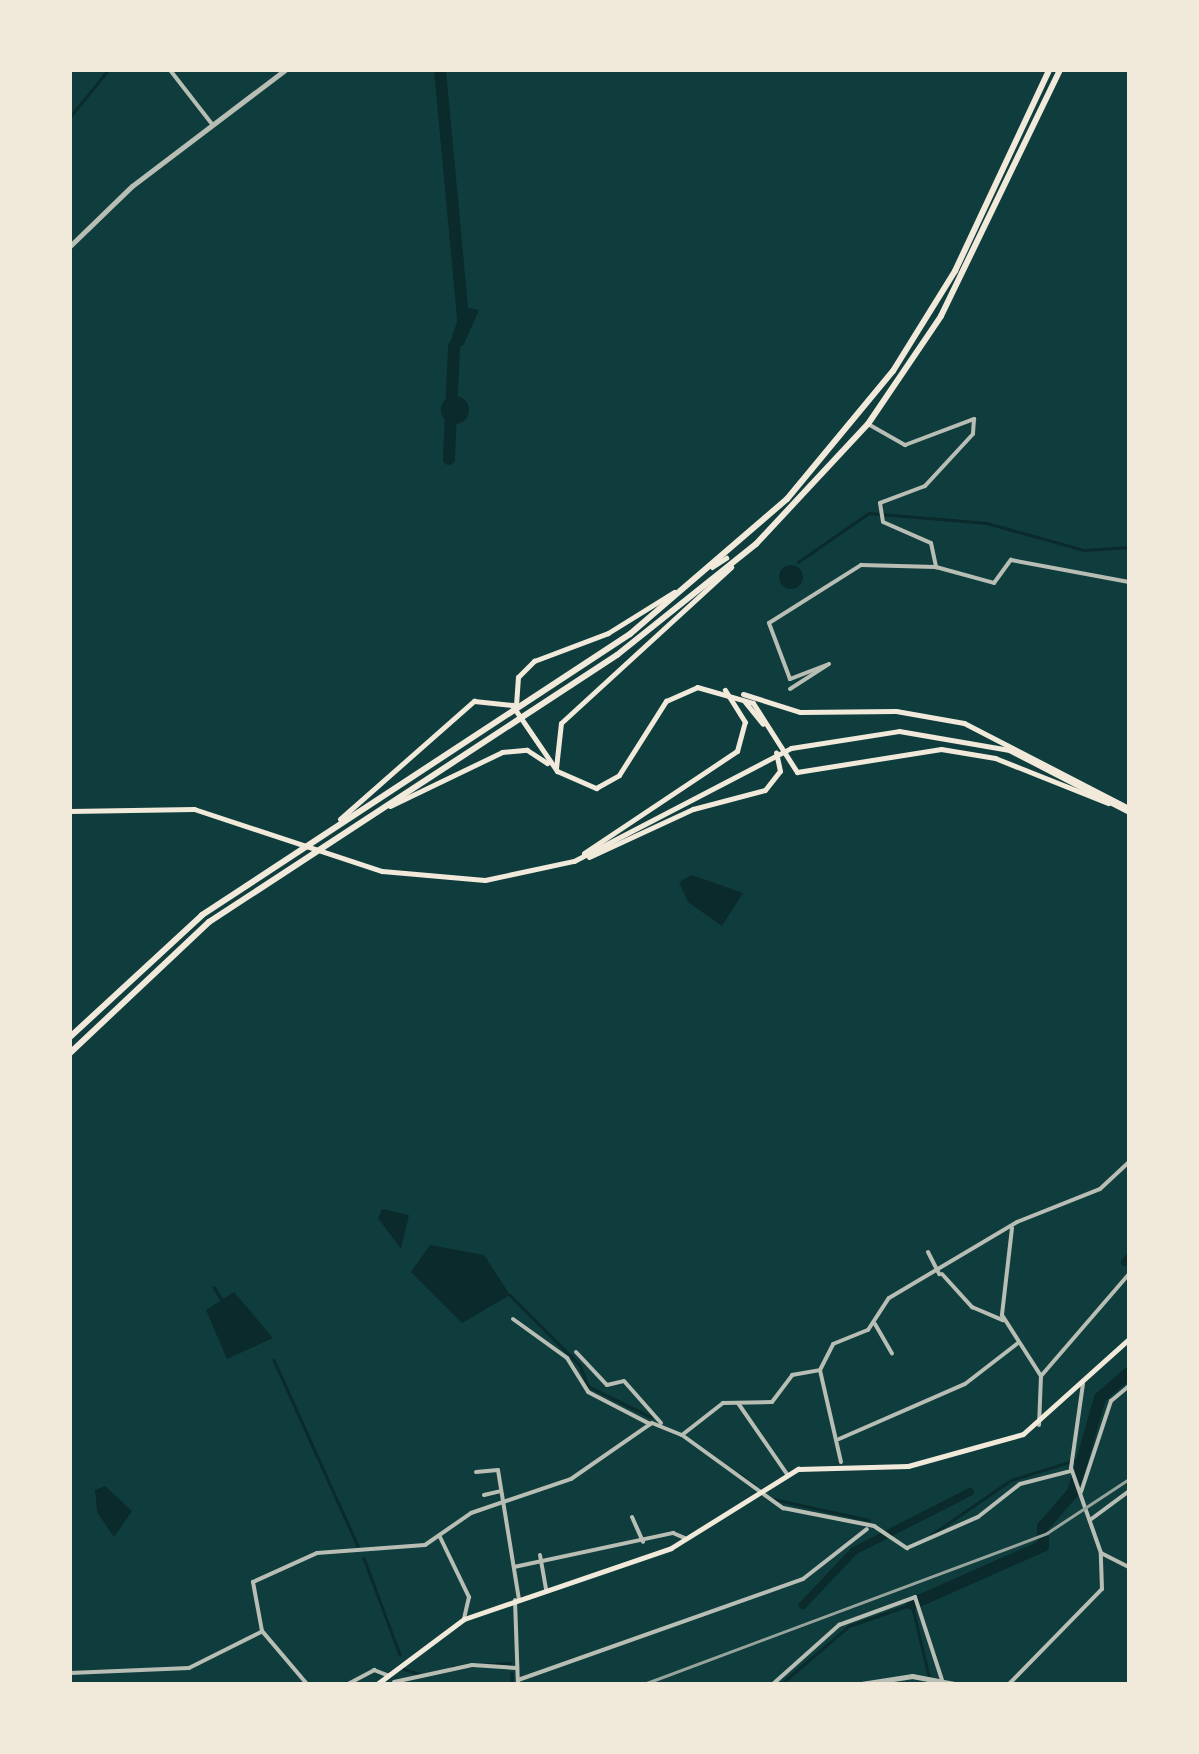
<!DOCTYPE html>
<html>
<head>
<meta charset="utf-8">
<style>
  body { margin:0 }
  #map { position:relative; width:1199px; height:1754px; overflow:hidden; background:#0f3d3e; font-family:Quicksand,sans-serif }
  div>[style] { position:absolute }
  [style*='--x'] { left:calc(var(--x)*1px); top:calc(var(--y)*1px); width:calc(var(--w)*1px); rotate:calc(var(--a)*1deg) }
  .water>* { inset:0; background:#0a2a2b }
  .round { border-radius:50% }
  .stream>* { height:2.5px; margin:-1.25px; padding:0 1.25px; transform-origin:1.25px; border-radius:1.25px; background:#0a2a2b }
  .canal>* { height:8px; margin:-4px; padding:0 4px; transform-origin:4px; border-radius:4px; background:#0a2a2b }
  .river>* { height:12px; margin:-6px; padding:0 6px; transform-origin:6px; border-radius:6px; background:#0a2a2b }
  .minor>* { height:4px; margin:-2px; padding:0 2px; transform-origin:2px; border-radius:2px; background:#b8beb3 }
  .tertiary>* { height:5px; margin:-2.5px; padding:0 2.5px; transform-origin:2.5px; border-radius:2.5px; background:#b8beb3 }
  .secondary>* { height:5px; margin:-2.5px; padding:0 2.5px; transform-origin:2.5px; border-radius:2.5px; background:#f1e9da }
  .trunk>* { height:6px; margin:-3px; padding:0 3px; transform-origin:3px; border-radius:3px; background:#f1e9da }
  .rail>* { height:2.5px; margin:-1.25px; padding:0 1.25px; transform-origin:1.25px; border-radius:1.25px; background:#97a49c }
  span { translate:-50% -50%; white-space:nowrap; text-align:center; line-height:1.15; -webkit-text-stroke:8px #f1e9da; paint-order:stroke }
  .frame { position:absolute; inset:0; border:72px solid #f1e9da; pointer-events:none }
</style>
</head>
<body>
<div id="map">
  <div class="water">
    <div style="clip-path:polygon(462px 307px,479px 310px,463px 346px,452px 337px)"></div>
    <div class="round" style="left:441px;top:396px;width:28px;height:28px"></div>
    <div class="round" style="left:779px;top:565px;width:24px;height:24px"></div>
    <div style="clip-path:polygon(692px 875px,743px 893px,722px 926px,688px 902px,679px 882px)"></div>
    <div style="clip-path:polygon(382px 1209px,409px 1215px,401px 1249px,378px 1218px)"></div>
    <div style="clip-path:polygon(430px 1245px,484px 1255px,510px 1295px,462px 1323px,411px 1272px)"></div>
    <div style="clip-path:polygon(234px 1292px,273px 1338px,227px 1359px,206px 1310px)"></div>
    <div style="clip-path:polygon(105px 1486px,132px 1511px,114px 1537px,97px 1512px,95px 1490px)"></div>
  </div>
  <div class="stream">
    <div style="--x:70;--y:117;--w:60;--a:-51"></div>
    <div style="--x:798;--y:562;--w:86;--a:-34.6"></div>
    <div style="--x:869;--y:513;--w:118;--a:4.8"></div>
    <div style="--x:987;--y:523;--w:101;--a:15.6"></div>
    <div style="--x:1084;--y:550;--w:45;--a:-3.8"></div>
    <div style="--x:214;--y:1287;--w:13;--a:58"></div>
    <div style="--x:510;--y:1295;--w:99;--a:45"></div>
    <div style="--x:580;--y:1365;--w:22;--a:69"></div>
    <div style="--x:588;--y:1386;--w:70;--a:26.2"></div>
    <div style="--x:274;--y:1360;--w:204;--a:65.7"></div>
    <div style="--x:739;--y:1474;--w:19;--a:36"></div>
    <div style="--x:773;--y:1499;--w:98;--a:12.3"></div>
    <div style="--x:931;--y:1535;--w:97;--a:-34.5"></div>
    <div style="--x:1011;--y:1480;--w:74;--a:-17.2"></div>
    <div style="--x:364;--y:1558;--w:103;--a:69.6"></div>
    <div style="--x:452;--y:1667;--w:58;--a:-3.9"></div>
    <div style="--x:404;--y:1669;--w:17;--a:17"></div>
    <div style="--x:512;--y:1673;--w:11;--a:90"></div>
    <div style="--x:781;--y:1684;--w:89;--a:-40.5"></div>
    <div style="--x:849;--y:1626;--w:67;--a:-19.2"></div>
    <div style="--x:912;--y:1604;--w:82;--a:76.6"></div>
  </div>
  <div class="canal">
    <div style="--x:1125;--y:1262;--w:6;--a:-51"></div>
    <div style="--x:803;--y:1605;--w:74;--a:-46.6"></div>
    <div style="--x:854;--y:1551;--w:130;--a:-27"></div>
  </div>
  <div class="river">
    <div style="--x:440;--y:70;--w:259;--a:84.7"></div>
    <div style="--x:464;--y:328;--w:21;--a:118"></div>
    <div style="--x:454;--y:347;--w:112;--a:92.6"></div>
    <div style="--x:912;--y:1604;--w:143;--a:-23.9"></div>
    <div style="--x:1043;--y:1546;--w:19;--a:-90"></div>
    <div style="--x:1043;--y:1527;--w:46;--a:-49.4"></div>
    <div style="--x:1073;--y:1492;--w:98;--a:-74"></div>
    <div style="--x:1100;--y:1398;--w:38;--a:-41"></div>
  </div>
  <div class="minor">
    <div style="--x:170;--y:70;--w:68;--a:52.1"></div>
    <div style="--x:868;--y:424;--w:43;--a:29.6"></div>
    <div style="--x:905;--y:445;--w:74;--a:-20.6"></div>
    <div style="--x:974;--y:419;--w:15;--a:94"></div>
    <div style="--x:973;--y:434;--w:71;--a:132.7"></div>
    <div style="--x:925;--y:486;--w:48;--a:159.3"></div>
    <div style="--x:880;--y:503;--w:19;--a:81"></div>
    <div style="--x:883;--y:522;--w:52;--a:23.6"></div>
    <div style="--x:931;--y:543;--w:25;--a:78"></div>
    <div style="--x:790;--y:689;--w:46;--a:-32.7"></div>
    <div style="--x:829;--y:664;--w:42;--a:159"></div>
    <div style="--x:790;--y:679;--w:60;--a:-110.6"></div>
    <div style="--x:769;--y:623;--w:109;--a:-32.2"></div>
    <div style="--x:861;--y:565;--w:75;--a:1.5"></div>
    <div style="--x:936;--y:567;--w:60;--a:15.4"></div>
    <div style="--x:994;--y:583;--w:29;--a:-54"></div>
    <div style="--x:1011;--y:560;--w:120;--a:10.6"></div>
    <div style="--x:1012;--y:1228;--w:88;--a:96.6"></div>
    <div style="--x:1002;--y:1315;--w:72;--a:57.4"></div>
    <div style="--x:1041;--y:1376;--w:49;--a:92.3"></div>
    <div style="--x:928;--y:1252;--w:25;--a:63"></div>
    <div style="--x:942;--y:1274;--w:45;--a:47.7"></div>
    <div style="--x:972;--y:1307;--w:34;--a:23"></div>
    <div style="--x:513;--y:1319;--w:67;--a:35.8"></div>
    <div style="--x:567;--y:1358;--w:40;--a:58"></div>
    <div style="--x:588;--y:1392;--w:70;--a:27.3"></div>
    <div style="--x:875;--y:1324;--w:34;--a:60"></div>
    <div style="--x:576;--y:1352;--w:45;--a:46.8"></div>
    <div style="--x:607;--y:1385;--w:17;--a:-13"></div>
    <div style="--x:624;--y:1381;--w:56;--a:48.6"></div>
    <div style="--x:1041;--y:1376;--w:135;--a:-49.2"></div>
    <div style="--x:738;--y:1403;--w:86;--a:55.4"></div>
    <div style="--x:682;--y:1435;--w:125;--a:35.9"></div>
    <div style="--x:783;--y:1508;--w:93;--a:11.2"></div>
    <div style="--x:874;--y:1526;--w:40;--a:34"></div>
    <div style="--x:907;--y:1548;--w:77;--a:-23.6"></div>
    <div style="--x:978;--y:1517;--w:53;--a:-38.2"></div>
    <div style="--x:1020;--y:1484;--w:53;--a:-14.3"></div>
    <div style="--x:839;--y:1439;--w:137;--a:-23.6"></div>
    <div style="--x:965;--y:1384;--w:67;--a:-37.7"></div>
    <div style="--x:841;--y:1462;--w:94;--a:-102.9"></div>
    <div style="--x:820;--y:1370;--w:29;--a:-63"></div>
    <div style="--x:833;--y:1344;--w:38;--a:-22"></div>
    <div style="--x:868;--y:1330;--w:38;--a:-57"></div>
    <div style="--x:889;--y:1298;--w:149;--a:-30.7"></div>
    <div style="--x:1017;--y:1222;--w:89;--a:-21.7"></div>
    <div style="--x:1100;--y:1189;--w:40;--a:-43"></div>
    <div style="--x:476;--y:1472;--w:22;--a:-5"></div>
    <div style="--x:498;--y:1470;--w:131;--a:80.8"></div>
    <div style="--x:1081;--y:1492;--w:96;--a:-71.8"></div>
    <div style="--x:1111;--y:1401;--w:23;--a:-40"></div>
    <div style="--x:484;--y:1495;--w:17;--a:-13"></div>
    <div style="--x:632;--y:1517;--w:27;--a:66"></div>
    <div style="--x:1090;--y:1520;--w:49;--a:-36.6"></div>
    <div style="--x:440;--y:1537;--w:67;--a:64.2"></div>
    <div style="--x:469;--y:1597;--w:23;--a:103"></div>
    <div style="--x:1101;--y:1553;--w:31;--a:27"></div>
    <div style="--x:540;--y:1555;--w:36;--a:80"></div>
    <div style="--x:514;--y:1567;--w:163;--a:-12.1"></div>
    <div style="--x:673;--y:1533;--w:13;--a:23"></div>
    <div style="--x:515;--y:1600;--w:84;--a:88"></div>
    <div style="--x:70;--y:1673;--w:119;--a:-2.4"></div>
    <div style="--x:189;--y:1668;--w:80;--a:-26.6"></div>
    <div style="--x:518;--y:1680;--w:302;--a:-19.5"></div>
    <div style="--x:803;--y:1579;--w:81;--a:-38"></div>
    <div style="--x:394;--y:1682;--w:80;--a:-12.3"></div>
    <div style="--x:472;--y:1665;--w:44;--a:3.9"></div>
    <div style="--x:307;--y:1684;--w:70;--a:-130.3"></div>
    <div style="--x:262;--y:1631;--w:50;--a:-100.4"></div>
    <div style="--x:253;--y:1582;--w:70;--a:-24.4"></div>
    <div style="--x:317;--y:1553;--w:108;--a:-4.2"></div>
    <div style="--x:425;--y:1545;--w:56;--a:-34.8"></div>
    <div style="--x:471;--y:1513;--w:106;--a:-18.8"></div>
    <div style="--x:571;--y:1479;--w:98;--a:-34.7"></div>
    <div style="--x:652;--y:1423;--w:32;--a:22"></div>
    <div style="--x:682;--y:1435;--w:52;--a:-38"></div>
    <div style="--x:723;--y:1403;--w:49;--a:-1.2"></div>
    <div style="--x:772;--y:1402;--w:34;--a:-53"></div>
    <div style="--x:792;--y:1375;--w:28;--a:-10"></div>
    <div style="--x:348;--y:1684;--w:30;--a:-28"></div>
    <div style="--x:374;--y:1670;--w:14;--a:21"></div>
    <div style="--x:773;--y:1684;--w:89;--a:-41.8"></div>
    <div style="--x:839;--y:1625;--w:81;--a:-20.2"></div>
    <div style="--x:915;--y:1597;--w:87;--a:72"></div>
    <div style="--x:1009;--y:1684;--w:133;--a:-45.6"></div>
    <div style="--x:1102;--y:1589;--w:36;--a:-92"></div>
    <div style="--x:1101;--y:1553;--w:90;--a:-109.4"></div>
    <div style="--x:1071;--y:1468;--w:85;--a:-81.9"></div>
  </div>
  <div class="tertiary">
    <div style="--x:70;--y:246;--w:86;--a:-44.1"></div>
    <div style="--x:132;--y:186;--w:192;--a:-37.2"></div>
    <div style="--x:861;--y:1684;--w:52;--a:-8.9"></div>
    <div style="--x:912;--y:1676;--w:43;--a:10.8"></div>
  </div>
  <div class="secondary">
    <div style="--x:712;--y:567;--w:17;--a:-33"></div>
    <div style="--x:743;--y:694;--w:60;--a:17.5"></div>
    <div style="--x:800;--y:712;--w:96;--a:-0.6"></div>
    <div style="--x:896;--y:711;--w:69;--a:10"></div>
    <div style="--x:964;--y:723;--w:183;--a:27.3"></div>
    <div style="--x:745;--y:702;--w:28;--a:51"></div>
    <div style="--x:516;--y:705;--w:28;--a:-86"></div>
    <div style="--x:518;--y:677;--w:23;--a:-45"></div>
    <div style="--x:534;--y:661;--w:79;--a:-20.7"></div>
    <div style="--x:608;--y:633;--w:78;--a:-31.8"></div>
    <div style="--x:556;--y:768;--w:45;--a:-83.7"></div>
    <div style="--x:561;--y:723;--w:231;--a:-42.5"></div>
    <div style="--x:390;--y:806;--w:124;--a:-25.7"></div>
    <div style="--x:502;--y:752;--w:25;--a:-5"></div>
    <div style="--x:527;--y:750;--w:24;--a:33"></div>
    <div style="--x:70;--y:811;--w:124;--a:-0.9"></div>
    <div style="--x:194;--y:809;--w:198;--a:18.3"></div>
    <div style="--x:382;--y:871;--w:103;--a:5"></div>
    <div style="--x:485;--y:880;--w:91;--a:-12.1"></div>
    <div style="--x:574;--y:861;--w:245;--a:-27.5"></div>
    <div style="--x:791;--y:748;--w:109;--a:-8.9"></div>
    <div style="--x:899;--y:731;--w:112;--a:9.8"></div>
    <div style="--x:1009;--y:750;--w:135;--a:27.3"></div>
    <div style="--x:340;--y:819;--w:179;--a:-41.4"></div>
    <div style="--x:474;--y:701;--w:38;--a:6"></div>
    <div style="--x:512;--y:705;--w:80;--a:55.7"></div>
    <div style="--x:557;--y:771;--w:43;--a:23.6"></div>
    <div style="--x:596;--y:788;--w:26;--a:-29"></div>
    <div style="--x:619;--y:775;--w:88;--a:-57.6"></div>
    <div style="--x:666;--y:701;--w:34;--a:-24"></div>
    <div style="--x:697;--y:687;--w:58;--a:15.9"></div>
    <div style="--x:753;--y:703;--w:82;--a:57.5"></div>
    <div style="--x:797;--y:772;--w:146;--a:-9.1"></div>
    <div style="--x:941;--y:749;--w:55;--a:9.5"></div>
    <div style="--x:995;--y:758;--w:122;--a:21.7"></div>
    <div style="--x:584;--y:853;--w:184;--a:-33.7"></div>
    <div style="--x:737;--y:751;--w:30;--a:-75"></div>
    <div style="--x:745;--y:722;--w:38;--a:-122"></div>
    <div style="--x:589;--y:857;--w:115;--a:-24.8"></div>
    <div style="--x:693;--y:809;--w:74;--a:-14.8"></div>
    <div style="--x:765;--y:790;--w:24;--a:-52"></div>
    <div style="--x:780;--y:771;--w:19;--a:-102"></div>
    <div style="--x:377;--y:1684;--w:109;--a:-36.8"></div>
    <div style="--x:464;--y:1619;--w:219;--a:-18.9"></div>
    <div style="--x:671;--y:1548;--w:150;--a:-31.9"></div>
    <div style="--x:798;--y:1469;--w:110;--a:-1.6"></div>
    <div style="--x:908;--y:1466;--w:119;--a:-15.5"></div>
    <div style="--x:1023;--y:1434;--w:142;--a:-41.9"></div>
  </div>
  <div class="trunk">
    <div style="--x:70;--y:1037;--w:180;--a:-42.7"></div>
    <div style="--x:202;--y:915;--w:512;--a:-33.29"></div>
    <div style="--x:630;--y:634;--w:207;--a:-40.7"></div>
    <div style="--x:787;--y:499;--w:166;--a:-50.4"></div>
    <div style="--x:893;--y:371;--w:118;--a:-58.2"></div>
    <div style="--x:955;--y:271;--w:222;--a:-64.9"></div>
    <div style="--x:70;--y:1053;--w:191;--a:-43.3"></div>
    <div style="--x:209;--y:922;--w:488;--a:-33.2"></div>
    <div style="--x:617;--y:655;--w:178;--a:-38.6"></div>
    <div style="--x:756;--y:544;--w:164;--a:-47"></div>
    <div style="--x:868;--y:424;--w:130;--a:-55.9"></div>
    <div style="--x:941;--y:316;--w:273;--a:-64.2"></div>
  </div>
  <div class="rail">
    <div style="--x:644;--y:1684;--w:430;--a:-20.5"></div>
    <div style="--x:1047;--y:1533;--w:98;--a:-33.4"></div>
  </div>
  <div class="frame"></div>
</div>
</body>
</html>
